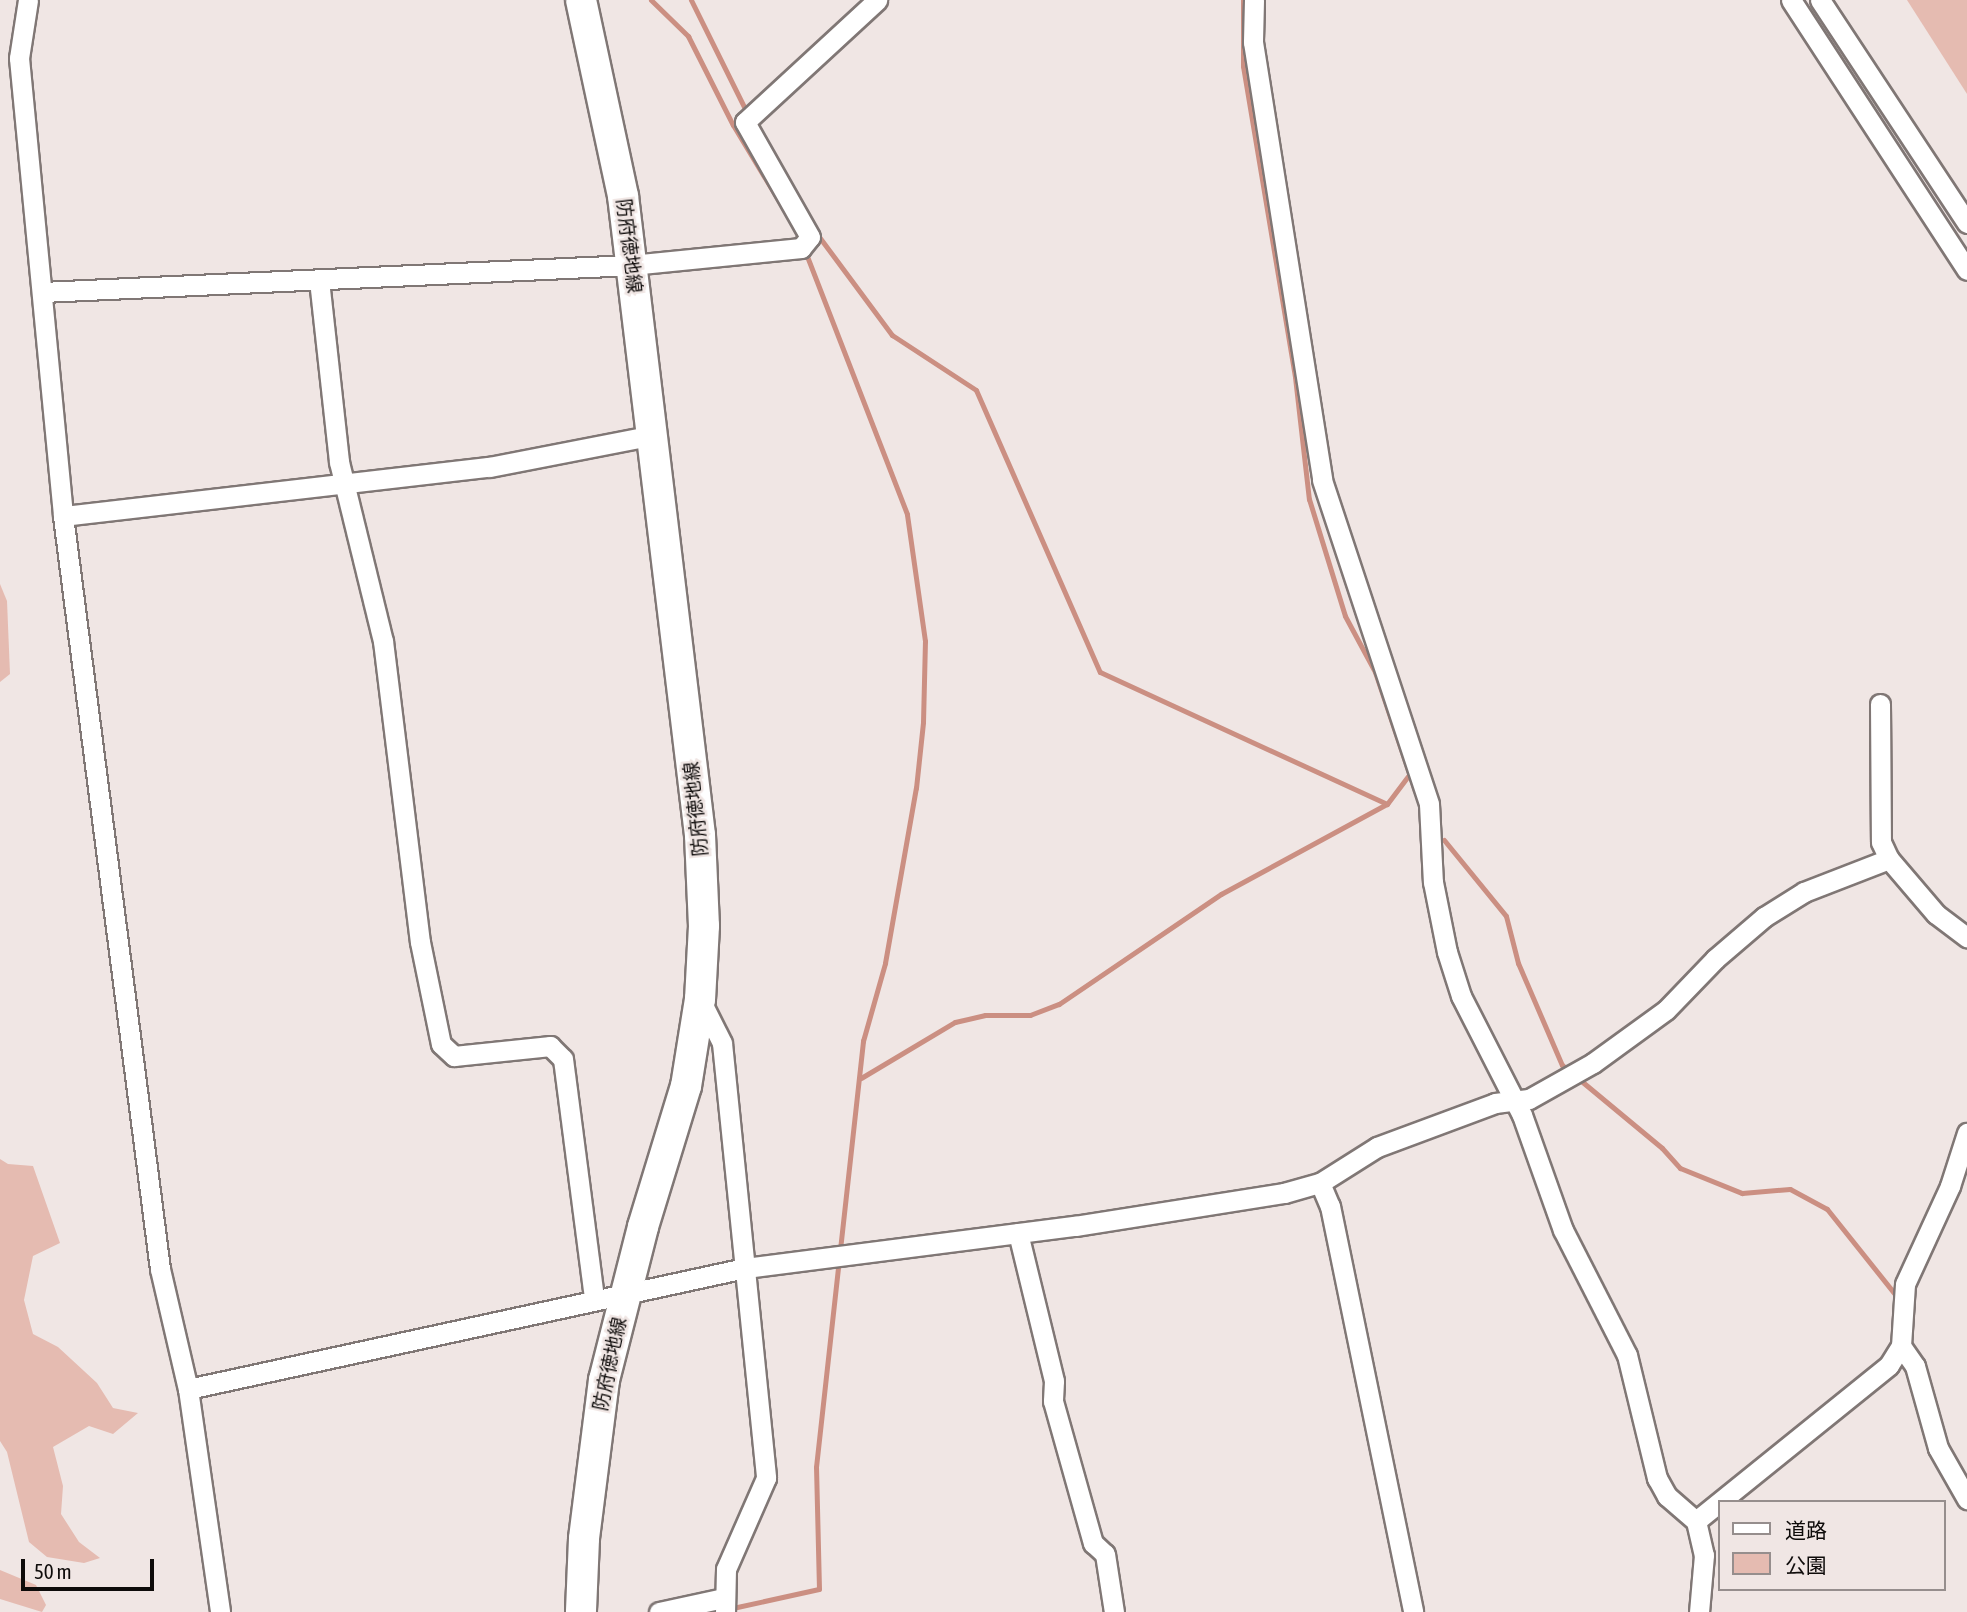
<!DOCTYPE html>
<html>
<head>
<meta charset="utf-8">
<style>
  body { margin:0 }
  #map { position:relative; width:1967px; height:1612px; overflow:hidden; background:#f0e6e4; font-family:"Asap Condensed","Noto Sans JP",sans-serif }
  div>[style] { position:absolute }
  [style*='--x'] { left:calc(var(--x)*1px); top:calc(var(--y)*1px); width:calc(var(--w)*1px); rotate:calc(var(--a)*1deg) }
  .green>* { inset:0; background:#e5bbb1 }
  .stream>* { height:5px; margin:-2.5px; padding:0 2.5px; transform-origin:2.5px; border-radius:2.5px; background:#cb8f82 }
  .roads { filter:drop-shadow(2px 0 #807775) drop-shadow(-2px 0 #807775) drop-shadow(0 2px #807775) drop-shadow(0 -2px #807775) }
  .minor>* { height:19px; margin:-9.5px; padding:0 9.5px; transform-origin:9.5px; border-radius:9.5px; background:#fff }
  .primary>* { height:30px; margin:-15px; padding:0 15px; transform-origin:15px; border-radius:15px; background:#fff }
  span { translate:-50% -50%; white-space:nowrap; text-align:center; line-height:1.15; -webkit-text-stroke:5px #f0e6e4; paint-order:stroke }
  .street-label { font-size:19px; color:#0e0b0a }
  .legend { position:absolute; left:1718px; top:1500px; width:228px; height:91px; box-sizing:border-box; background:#f0e6e4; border:2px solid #968e8d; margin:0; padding:9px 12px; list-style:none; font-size:21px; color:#0e0b0a }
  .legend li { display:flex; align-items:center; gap:14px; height:35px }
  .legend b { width:35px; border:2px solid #968e8d }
  .scale { position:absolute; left:21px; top:1559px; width:133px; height:32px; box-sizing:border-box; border:4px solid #0e0b0a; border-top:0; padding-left:9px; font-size:21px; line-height:24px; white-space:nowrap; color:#0e0b0a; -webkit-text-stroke:5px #f0e6e4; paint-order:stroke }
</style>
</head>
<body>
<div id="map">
  <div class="green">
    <div style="clip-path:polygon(1907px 0,1967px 0,1967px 94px)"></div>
    <div style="clip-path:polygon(0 584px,7px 601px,10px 674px,0 682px)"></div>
    <div style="clip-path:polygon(0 1159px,8px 1164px,33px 1166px,60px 1243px,33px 1256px,24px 1300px,33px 1334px,58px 1347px,97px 1383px,113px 1408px,138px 1413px,113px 1434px,89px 1426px,53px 1447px,63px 1486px,61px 1514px,79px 1542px,100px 1558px,84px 1563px,47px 1557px,29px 1542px,7px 1452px,0 1441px)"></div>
    <div style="clip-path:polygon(0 1570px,36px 1585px,46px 1605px,42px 1612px,0 1599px)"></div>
  </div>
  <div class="stream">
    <div style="--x:651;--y:0;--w:52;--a:44.2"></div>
    <div style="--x:688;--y:36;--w:100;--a:63.2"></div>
    <div style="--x:733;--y:125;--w:97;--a:58.9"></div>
    <div style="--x:691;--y:0;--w:126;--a:63.6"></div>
    <div style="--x:1243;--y:0;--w:66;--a:90"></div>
    <div style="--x:1243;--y:66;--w:315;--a:80.5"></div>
    <div style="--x:1295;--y:377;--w:123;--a:83.5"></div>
    <div style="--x:1309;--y:499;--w:122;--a:72.9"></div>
    <div style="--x:1345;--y:616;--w:64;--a:61.8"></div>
    <div style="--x:1375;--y:672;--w:126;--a:71.4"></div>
    <div style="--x:817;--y:234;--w:126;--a:53.4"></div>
    <div style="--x:892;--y:335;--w:100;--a:33.2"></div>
    <div style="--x:976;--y:390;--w:308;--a:66.3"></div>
    <div style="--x:1100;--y:672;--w:316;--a:24.7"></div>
    <div style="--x:1444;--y:840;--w:98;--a:50.8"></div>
    <div style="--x:1506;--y:916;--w:49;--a:75.7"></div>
    <div style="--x:1518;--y:963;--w:111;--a:66.7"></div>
    <div style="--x:1562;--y:1065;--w:130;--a:39.7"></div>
    <div style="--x:1662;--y:1148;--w:27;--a:48"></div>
    <div style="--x:1680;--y:1168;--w:67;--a:22"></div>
    <div style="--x:1742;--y:1193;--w:48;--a:-4.8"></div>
    <div style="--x:1790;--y:1189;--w:42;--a:28.4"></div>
    <div style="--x:1827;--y:1209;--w:114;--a:51.4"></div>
    <div style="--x:861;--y:1078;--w:109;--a:-30.8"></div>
    <div style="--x:955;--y:1022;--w:31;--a:-13"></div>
    <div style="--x:985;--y:1015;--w:45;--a:0"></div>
    <div style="--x:1030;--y:1015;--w:31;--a:-21"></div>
    <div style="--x:1059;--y:1004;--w:196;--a:-34.2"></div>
    <div style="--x:1221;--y:894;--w:189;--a:-28.5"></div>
    <div style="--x:1387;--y:804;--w:35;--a:-53"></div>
    <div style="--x:728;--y:1609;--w:93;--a:-12.4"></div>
    <div style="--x:819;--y:1589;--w:122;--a:-91.4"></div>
    <div style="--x:816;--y:1467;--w:429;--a:-83.7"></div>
    <div style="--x:863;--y:1041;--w:81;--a:-74.2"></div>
    <div style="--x:885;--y:963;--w:178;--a:-80"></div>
    <div style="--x:916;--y:788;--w:66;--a:-83.9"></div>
    <div style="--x:923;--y:722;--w:81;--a:-88.6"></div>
    <div style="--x:925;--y:641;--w:128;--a:-98.1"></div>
    <div style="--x:907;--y:514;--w:282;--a:-111.2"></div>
  </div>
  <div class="roads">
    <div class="minor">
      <div style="--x:28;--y:0;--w:59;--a:98.8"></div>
      <div style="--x:19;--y:58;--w:460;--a:84.5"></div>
      <div style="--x:63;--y:516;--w:759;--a:82.66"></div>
      <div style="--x:160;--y:1269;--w:123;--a:76.9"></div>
      <div style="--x:188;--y:1389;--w:225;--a:81.8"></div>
      <div style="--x:1254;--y:0;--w:42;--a:91.4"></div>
      <div style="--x:1253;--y:42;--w:443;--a:81"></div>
      <div style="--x:1322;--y:480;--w:341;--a:71.7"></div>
      <div style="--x:1429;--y:804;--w:78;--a:87.1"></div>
      <div style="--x:1433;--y:882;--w:71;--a:78.7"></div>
      <div style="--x:1447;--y:952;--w:46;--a:72.3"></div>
      <div style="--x:1461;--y:996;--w:134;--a:62.9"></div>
      <div style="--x:1522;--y:1115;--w:122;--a:70.4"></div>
      <div style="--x:1563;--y:1230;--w:140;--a:62.9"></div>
      <div style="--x:1627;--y:1355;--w:127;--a:76.3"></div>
      <div style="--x:1657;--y:1478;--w:21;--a:61"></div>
      <div style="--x:1667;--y:1496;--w:38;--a:41"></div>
      <div style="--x:1696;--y:1521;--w:35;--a:77"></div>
      <div style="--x:1704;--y:1555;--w:57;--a:95"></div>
      <div style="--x:1791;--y:0;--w:322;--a:56.9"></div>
      <div style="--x:1820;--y:0;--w:267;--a:56.6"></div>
      <div style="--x:319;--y:280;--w:183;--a:83.7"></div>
      <div style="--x:339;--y:462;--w:184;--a:76.2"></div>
      <div style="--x:383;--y:641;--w:303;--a:83"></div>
      <div style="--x:420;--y:942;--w:104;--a:78.4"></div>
      <div style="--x:441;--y:1044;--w:18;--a:43"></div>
      <div style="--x:454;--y:1056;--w:97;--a:-5.9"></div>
      <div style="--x:550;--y:1046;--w:18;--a:45"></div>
      <div style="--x:563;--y:1059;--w:241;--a:82.6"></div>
      <div style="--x:42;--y:292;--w:590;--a:-2.62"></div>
      <div style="--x:631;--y:265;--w:171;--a:-5.7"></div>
      <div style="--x:801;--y:248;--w:14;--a:-51"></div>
      <div style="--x:810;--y:237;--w:132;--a:-119.5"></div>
      <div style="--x:745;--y:122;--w:180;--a:-42.7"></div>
      <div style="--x:63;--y:516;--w:429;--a:-6.6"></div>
      <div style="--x:489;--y:467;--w:167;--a:-11"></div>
      <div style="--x:1880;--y:704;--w:138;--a:89.6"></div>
      <div style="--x:1881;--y:842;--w:19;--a:65"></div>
      <div style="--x:1889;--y:859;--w:72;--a:49.5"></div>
      <div style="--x:1936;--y:914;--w:39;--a:37"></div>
      <div style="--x:700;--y:999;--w:49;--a:63.4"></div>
      <div style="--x:722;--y:1043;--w:437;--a:84.2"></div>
      <div style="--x:766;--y:1478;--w:99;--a:113.7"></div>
      <div style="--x:726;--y:1569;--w:43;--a:91.3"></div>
      <div style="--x:1320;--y:1183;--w:25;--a:67"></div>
      <div style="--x:1330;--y:1206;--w:414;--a:78.4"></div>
      <div style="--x:1018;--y:1233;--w:152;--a:76.3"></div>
      <div style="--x:1054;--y:1381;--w:20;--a:93"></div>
      <div style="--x:1053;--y:1401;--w:148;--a:74.3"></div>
      <div style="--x:1093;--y:1543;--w:16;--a:43"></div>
      <div style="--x:1105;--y:1554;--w:59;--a:81.2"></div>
      <div style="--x:1901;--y:1346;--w:24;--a:55"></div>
      <div style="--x:1915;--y:1366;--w:85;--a:74.3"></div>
      <div style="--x:1938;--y:1448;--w:59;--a:60.4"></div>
      <div style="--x:188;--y:1389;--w:570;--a:-12.26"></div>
      <div style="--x:745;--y:1268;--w:333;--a:-7.3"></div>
      <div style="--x:1075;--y:1226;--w:212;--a:-9"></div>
      <div style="--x:1284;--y:1193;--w:37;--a:-16"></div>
      <div style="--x:1320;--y:1183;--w:67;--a:-32.3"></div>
      <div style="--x:1377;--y:1147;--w:126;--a:-20.4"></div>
      <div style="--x:1495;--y:1103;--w:34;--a:-7"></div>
      <div style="--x:1529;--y:1099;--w:73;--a:-29.4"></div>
      <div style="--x:1593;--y:1063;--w:90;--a:-36"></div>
      <div style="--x:1666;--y:1010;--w:71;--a:-46.1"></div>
      <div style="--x:1715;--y:959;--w:65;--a:-40.6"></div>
      <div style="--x:1764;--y:917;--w:47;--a:-32"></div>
      <div style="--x:1804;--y:892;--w:91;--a:-21.2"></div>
      <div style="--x:1696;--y:1521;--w:248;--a:-38.9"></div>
      <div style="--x:1889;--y:1365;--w:22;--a:-58"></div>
      <div style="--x:1901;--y:1346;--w:62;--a:-86.3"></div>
      <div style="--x:1905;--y:1284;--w:108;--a:-65.3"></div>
      <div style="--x:1950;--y:1186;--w:56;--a:-72.2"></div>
      <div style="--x:659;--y:1612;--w:66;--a:-12.3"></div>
    </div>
    <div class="primary">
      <div style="--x:581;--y:0;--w:200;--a:77.9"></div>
      <div style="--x:623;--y:196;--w:644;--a:83.13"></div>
      <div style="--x:700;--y:835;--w:91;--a:87.5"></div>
      <div style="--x:704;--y:926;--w:73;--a:93.1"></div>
      <div style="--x:700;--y:999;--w:88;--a:99.1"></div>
      <div style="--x:686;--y:1086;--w:147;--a:107"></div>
      <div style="--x:643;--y:1227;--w:158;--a:104.3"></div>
      <div style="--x:604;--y:1380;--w:160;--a:97.2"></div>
      <div style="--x:584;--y:1539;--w:73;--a:92.4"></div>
    </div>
  </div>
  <div class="street-label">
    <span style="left:629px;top:246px;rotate:83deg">防府徳地線</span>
    <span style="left:696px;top:809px;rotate:-96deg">防府徳地線</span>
    <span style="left:610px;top:1364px;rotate:-78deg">防府徳地線</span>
  </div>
  <ul class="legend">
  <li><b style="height:9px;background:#fff"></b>道路</li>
  <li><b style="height:19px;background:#e5bbb1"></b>公園</li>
  </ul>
  <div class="scale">50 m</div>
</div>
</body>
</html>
